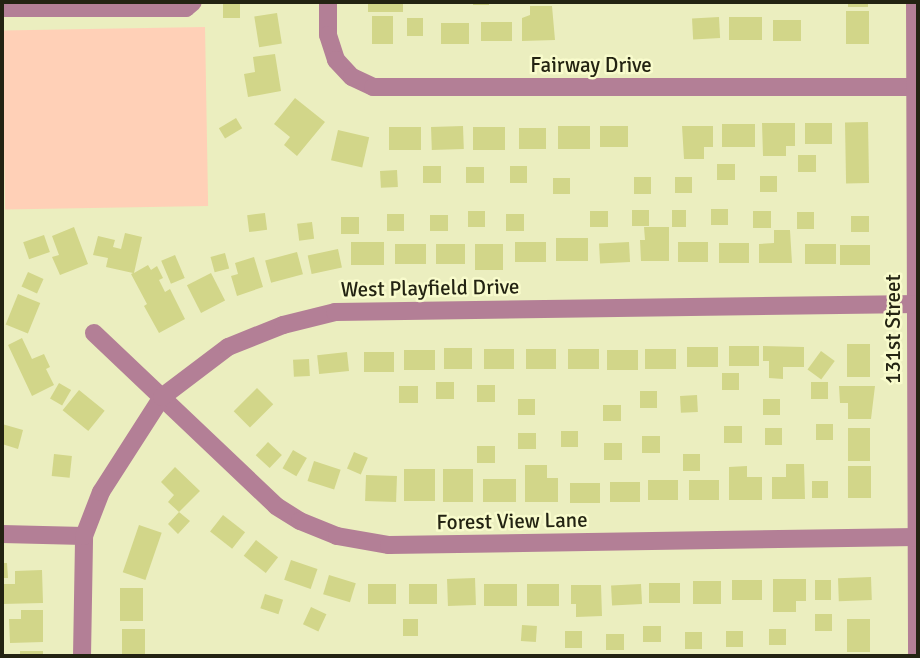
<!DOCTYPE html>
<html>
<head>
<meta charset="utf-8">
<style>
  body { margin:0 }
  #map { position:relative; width:920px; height:658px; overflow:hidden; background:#ebeebf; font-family:Signika,sans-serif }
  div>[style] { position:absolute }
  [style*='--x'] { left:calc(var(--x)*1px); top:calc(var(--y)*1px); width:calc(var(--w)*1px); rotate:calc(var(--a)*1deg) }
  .green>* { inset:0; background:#ffd0b7; transform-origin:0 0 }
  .building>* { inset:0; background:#d2d689; transform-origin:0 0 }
  .minor>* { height:18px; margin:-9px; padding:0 9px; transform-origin:9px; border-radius:9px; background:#b37f96 }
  span { translate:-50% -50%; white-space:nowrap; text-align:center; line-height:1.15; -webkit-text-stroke:5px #f8fbcc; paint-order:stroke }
  .street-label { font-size:21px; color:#232312 }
  .frame { position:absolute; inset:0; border:4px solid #232312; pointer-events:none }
</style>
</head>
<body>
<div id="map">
  <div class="green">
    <div style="left:205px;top:27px;width:179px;height:203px;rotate:89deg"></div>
  </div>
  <div class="building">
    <div style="left:368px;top:2px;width:35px;height:10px"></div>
    <div style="left:473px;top:2px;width:16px;height:3px"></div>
    <div style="left:848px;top:2px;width:20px;height:5px"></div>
    <div style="left:223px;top:3px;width:17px;height:15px"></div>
    <div style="clip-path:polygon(530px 6px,552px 6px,555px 40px,522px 41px,522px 18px,530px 15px)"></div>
    <div style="left:846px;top:11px;width:23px;height:33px"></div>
    <div style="left:277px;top:13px;width:31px;height:23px;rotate:81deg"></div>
    <div style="left:372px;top:16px;width:21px;height:28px"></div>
    <div style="left:719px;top:17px;width:21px;height:27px;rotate:87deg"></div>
    <div style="left:729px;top:17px;width:33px;height:23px"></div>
    <div style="left:407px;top:18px;width:16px;height:18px"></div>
    <div style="left:773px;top:20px;width:28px;height:21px"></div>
    <div style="left:481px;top:22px;width:31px;height:19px"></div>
    <div style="left:441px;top:23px;width:28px;height:21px"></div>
    <div style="clip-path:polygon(275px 54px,281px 91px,248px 97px,244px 74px,255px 72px,253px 57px)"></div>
    <div style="clip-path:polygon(295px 98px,325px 122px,297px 156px,284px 145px,290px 137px,274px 124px)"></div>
    <div style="left:236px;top:118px;width:12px;height:20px;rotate:59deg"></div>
    <div style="left:868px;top:122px;width:61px;height:23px;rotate:89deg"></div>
    <div style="clip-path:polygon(762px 123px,795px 123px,795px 146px,786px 146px,786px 156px,763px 156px)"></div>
    <div style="left:805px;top:123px;width:27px;height:21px"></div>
    <div style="left:755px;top:124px;width:23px;height:33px;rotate:90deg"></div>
    <div style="left:463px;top:126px;width:23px;height:32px;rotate:88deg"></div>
    <div style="left:558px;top:126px;width:32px;height:23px"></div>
    <div style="left:600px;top:126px;width:28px;height:21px"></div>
    <div style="clip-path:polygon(682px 126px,713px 126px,713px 147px,704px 147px,704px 159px,684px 159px)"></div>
    <div style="left:389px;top:127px;width:32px;height:23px"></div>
    <div style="left:473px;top:127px;width:32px;height:23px"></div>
    <div style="left:546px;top:128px;width:21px;height:27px;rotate:90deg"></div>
    <div style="left:338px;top:130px;width:32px;height:31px;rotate:13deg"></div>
    <div style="left:798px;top:155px;width:18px;height:17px"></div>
    <div style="left:717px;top:164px;width:18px;height:16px"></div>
    <div style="left:441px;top:166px;width:17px;height:18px;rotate:90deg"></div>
    <div style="left:510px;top:166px;width:17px;height:17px"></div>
    <div style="left:466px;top:167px;width:18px;height:16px"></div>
    <div style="left:397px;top:170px;width:17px;height:17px;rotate:87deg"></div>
    <div style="left:760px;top:176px;width:17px;height:16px"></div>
    <div style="left:651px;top:177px;width:17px;height:17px;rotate:90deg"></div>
    <div style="left:675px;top:177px;width:17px;height:16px"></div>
    <div style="left:553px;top:178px;width:17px;height:16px"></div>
    <div style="left:711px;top:209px;width:17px;height:16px"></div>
    <div style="left:632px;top:210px;width:17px;height:16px"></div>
    <div style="left:672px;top:210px;width:14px;height:17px"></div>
    <div style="left:468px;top:211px;width:17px;height:16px"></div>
    <div style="left:590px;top:211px;width:18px;height:16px"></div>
    <div style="left:771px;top:211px;width:17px;height:18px;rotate:90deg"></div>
    <div style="left:797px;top:212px;width:17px;height:17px"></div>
    <div style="left:265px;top:213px;width:17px;height:18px;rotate:83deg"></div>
    <div style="left:387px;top:214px;width:17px;height:17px"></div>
    <div style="left:524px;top:214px;width:17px;height:18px;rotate:90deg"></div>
    <div style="left:430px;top:215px;width:18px;height:16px"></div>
    <div style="left:851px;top:216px;width:18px;height:16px"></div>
    <div style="left:341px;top:217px;width:18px;height:17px"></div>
    <div style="left:312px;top:222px;width:17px;height:15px;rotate:83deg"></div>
    <div style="clip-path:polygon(74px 227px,88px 264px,60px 275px,52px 257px,59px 255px,52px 236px)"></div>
    <div style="clip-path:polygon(644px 227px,669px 227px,669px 261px,641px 261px,640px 240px,645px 240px)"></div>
    <div style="clip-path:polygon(774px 230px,790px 230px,792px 263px,759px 263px,759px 244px,774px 243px)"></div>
    <div style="clip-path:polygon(125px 233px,142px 237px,134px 273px,148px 265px,151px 270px,157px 266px,163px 278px,159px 280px,165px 292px,170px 289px,185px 319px,159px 333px,144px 306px,147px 304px,131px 274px,133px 273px,106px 267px,108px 258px,93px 255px,98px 236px,115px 240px,113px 247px,121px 249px)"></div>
    <div style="left:44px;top:235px;width:18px;height:22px;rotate:71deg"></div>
    <div style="left:556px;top:238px;width:32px;height:23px"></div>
    <div style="left:351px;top:242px;width:33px;height:23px"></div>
    <div style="left:515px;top:242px;width:31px;height:20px"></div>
    <div style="left:629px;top:242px;width:20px;height:30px;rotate:87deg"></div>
    <div style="left:678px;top:242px;width:30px;height:20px"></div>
    <div style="left:719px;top:243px;width:30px;height:20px"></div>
    <div style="left:395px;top:244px;width:31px;height:20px"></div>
    <div style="left:436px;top:244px;width:29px;height:20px"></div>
    <div style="left:475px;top:244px;width:28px;height:26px"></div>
    <div style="left:805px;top:244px;width:31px;height:20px"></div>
    <div style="left:870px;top:245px;width:20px;height:30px;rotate:90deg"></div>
    <div style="left:338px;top:249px;width:19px;height:31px;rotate:78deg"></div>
    <div style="left:297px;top:252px;width:23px;height:33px;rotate:75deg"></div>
    <div style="left:225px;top:253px;width:16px;height:15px;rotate:75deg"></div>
    <div style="left:175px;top:255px;width:25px;height:15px;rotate:67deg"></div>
    <div style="clip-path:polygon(254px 257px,263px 287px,237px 296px,231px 276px,238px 274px,235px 263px)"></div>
    <div style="left:28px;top:272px;width:17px;height:16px;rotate:24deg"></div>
    <div style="left:211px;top:273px;width:31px;height:27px;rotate:63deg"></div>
    <div style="left:18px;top:294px;width:24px;height:33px;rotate:22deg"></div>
    <div style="clip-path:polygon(22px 338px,32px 359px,44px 354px,50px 367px,46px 369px,54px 385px,32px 396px,8px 345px)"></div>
    <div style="left:847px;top:344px;width:23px;height:33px"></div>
    <div style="left:729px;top:346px;width:30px;height:20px"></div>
    <div style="clip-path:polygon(763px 346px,804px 347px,804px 367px,783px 367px,783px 379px,769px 378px,769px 361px,763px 361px)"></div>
    <div style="left:718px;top:347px;width:20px;height:31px;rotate:90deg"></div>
    <div style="left:444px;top:348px;width:28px;height:21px"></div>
    <div style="left:484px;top:349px;width:30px;height:20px"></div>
    <div style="left:526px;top:349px;width:30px;height:20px"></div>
    <div style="left:599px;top:349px;width:20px;height:31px;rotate:90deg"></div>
    <div style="left:645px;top:349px;width:31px;height:20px"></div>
    <div style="left:435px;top:350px;width:20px;height:31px;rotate:90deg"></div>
    <div style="left:638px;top:350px;width:20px;height:31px;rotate:90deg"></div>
    <div style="left:821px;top:351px;width:17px;height:23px;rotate:36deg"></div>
    <div style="left:347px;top:352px;width:19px;height:30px;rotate:84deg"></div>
    <div style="left:364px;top:352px;width:30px;height:20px"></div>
    <div style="left:309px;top:359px;width:17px;height:16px;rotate:87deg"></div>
    <div style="left:722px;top:373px;width:17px;height:17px"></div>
    <div style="left:454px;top:382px;width:17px;height:18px;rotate:90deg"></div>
    <div style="left:811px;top:382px;width:17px;height:17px"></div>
    <div style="left:59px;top:383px;width:14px;height:18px;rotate:30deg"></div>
    <div style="left:495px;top:385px;width:17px;height:18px;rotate:90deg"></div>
    <div style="left:399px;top:386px;width:19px;height:17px"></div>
    <div style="clip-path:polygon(839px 386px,875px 386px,871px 419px,848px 419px,848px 403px,840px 403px)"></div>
    <div style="left:257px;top:388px;width:23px;height:33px;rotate:45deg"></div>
    <div style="left:79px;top:390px;width:33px;height:26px;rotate:39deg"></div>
    <div style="left:657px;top:391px;width:17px;height:17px;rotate:90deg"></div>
    <div style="left:697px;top:395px;width:17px;height:17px;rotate:87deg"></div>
    <div style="left:518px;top:399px;width:17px;height:16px"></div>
    <div style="left:763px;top:399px;width:17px;height:16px"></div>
    <div style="left:603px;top:405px;width:18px;height:16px"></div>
    <div style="clip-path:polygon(2px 424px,23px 430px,18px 449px,2px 444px)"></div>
    <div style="left:816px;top:424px;width:17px;height:16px"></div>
    <div style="left:724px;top:426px;width:18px;height:17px"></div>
    <div style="left:765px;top:428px;width:17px;height:17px"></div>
    <div style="left:848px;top:428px;width:22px;height:33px"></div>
    <div style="left:561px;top:431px;width:17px;height:16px"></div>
    <div style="left:518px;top:433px;width:18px;height:16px"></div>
    <div style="left:660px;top:436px;width:17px;height:18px;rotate:90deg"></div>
    <div style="left:268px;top:442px;width:19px;height:18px;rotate:43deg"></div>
    <div style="left:622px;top:443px;width:17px;height:18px;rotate:90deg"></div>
    <div style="left:477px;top:446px;width:18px;height:17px"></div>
    <div style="left:293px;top:450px;width:16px;height:21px;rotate:30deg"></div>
    <div style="left:354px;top:452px;width:15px;height:18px;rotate:23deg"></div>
    <div style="left:54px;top:454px;width:18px;height:22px;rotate:6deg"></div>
    <div style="left:700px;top:454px;width:17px;height:17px;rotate:90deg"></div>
    <div style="left:314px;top:461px;width:28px;height:21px;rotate:18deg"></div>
    <div style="clip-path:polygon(786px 464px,804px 464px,805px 499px,772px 499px,772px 477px,786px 477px)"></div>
    <div style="clip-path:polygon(525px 465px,547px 465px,547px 478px,558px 478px,558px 502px,525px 502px)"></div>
    <div style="clip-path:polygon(747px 466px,747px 477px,762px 477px,762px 500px,729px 500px,729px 467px)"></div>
    <div style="left:848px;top:466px;width:23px;height:32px"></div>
    <div style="clip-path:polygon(175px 467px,200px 491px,179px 512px,190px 521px,178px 534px,168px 524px,179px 512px,168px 502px,174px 495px,161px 482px)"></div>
    <div style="left:404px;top:469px;width:31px;height:32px"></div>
    <div style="left:443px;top:469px;width:30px;height:33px"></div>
    <div style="left:366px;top:475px;width:31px;height:26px;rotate:2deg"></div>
    <div style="left:483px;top:479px;width:33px;height:23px"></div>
    <div style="left:648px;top:480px;width:30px;height:20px"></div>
    <div style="left:689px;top:480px;width:30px;height:20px"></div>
    <div style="left:812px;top:481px;width:16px;height:17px"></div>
    <div style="left:610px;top:482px;width:30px;height:20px"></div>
    <div style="left:570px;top:483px;width:30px;height:20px"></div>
    <div style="left:223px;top:515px;width:28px;height:21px;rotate:38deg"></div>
    <div style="left:139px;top:525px;width:24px;height:50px;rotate:19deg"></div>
    <div style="left:256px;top:540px;width:28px;height:20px;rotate:38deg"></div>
    <div style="left:291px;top:560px;width:28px;height:21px;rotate:19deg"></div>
    <div style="clip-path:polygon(2px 563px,7px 563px,8px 578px,2px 578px)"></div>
    <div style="clip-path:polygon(42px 570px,43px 603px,2px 604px,2px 584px,15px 584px,15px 571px)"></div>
    <div style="left:329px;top:575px;width:28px;height:20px;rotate:17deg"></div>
    <div style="left:871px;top:577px;width:23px;height:33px;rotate:88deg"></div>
    <div style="left:475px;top:578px;width:27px;height:28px;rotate:88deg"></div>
    <div style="clip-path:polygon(773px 579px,806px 579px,806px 601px,796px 601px,796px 612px,773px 612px)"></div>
    <div style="left:732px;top:580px;width:30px;height:20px"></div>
    <div style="left:815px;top:580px;width:16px;height:20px"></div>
    <div style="left:693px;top:581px;width:28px;height:23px"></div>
    <div style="left:649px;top:583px;width:31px;height:20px"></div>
    <div style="left:368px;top:584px;width:28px;height:20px"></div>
    <div style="left:409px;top:584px;width:28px;height:20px"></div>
    <div style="left:484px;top:584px;width:33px;height:22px"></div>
    <div style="left:527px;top:584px;width:32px;height:22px"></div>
    <div style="left:641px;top:584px;width:20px;height:30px;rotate:87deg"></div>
    <div style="clip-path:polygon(571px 585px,601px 585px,602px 616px,576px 617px,576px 604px,571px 604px)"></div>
    <div style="left:120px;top:588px;width:23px;height:33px"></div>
    <div style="left:265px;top:594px;width:19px;height:15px;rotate:18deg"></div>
    <div style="left:311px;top:607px;width:17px;height:19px;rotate:25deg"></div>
    <div style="clip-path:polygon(21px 610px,43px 610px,43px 642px,10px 643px,9px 619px,21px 619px)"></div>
    <div style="left:815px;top:614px;width:17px;height:17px"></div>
    <div style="left:403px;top:619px;width:15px;height:17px"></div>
    <div style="left:847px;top:619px;width:23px;height:33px"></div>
    <div style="left:522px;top:625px;width:15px;height:16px;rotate:4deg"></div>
    <div style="left:643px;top:626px;width:18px;height:16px"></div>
    <div style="left:122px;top:629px;width:23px;height:27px"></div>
    <div style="left:769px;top:629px;width:17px;height:16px"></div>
    <div style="left:565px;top:631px;width:17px;height:17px"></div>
    <div style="left:726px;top:631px;width:17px;height:16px"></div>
    <div style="left:685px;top:632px;width:17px;height:17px"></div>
    <div style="left:606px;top:634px;width:18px;height:16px"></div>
    <div style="left:20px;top:651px;width:23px;height:5px"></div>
  </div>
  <div class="minor">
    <div style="--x:328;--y:2;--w:33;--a:90"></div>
    <div style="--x:328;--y:35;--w:26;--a:72"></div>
    <div style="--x:336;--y:60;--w:23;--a:47"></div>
    <div style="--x:352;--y:77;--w:23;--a:25"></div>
    <div style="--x:373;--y:87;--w:542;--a:0"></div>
    <div style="--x:915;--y:2;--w:654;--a:89.82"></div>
    <div style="--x:2;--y:6;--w:3;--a:45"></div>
    <div style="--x:4;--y:8;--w:182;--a:0"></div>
    <div style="--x:186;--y:8;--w:9;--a:-41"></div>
    <div style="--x:94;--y:333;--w:251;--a:43.5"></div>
    <div style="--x:276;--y:506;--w:28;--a:32"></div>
    <div style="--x:300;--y:521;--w:40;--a:22"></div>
    <div style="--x:337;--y:536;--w:53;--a:9.8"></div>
    <div style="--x:389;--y:545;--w:527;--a:-0.87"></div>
    <div style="--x:2;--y:534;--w:82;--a:1.4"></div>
    <div style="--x:82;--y:656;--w:120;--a:-89"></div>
    <div style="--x:84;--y:536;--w:47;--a:-68.9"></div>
    <div style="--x:101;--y:492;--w:113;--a:-57.3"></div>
    <div style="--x:162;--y:397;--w:83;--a:-37.1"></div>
    <div style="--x:228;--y:347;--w:59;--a:-21.8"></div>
    <div style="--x:283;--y:325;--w:54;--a:-14"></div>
    <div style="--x:335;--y:312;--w:583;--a:-0.79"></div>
  </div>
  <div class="street-label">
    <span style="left:591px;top:65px">Fairway Drive</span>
    <span style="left:430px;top:288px;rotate:-1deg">West Playfield Drive</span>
    <span style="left:893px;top:329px;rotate:-90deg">131st Street</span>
    <span style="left:512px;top:521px;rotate:-1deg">Forest View Lane</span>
  </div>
  <div class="frame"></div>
</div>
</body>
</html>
